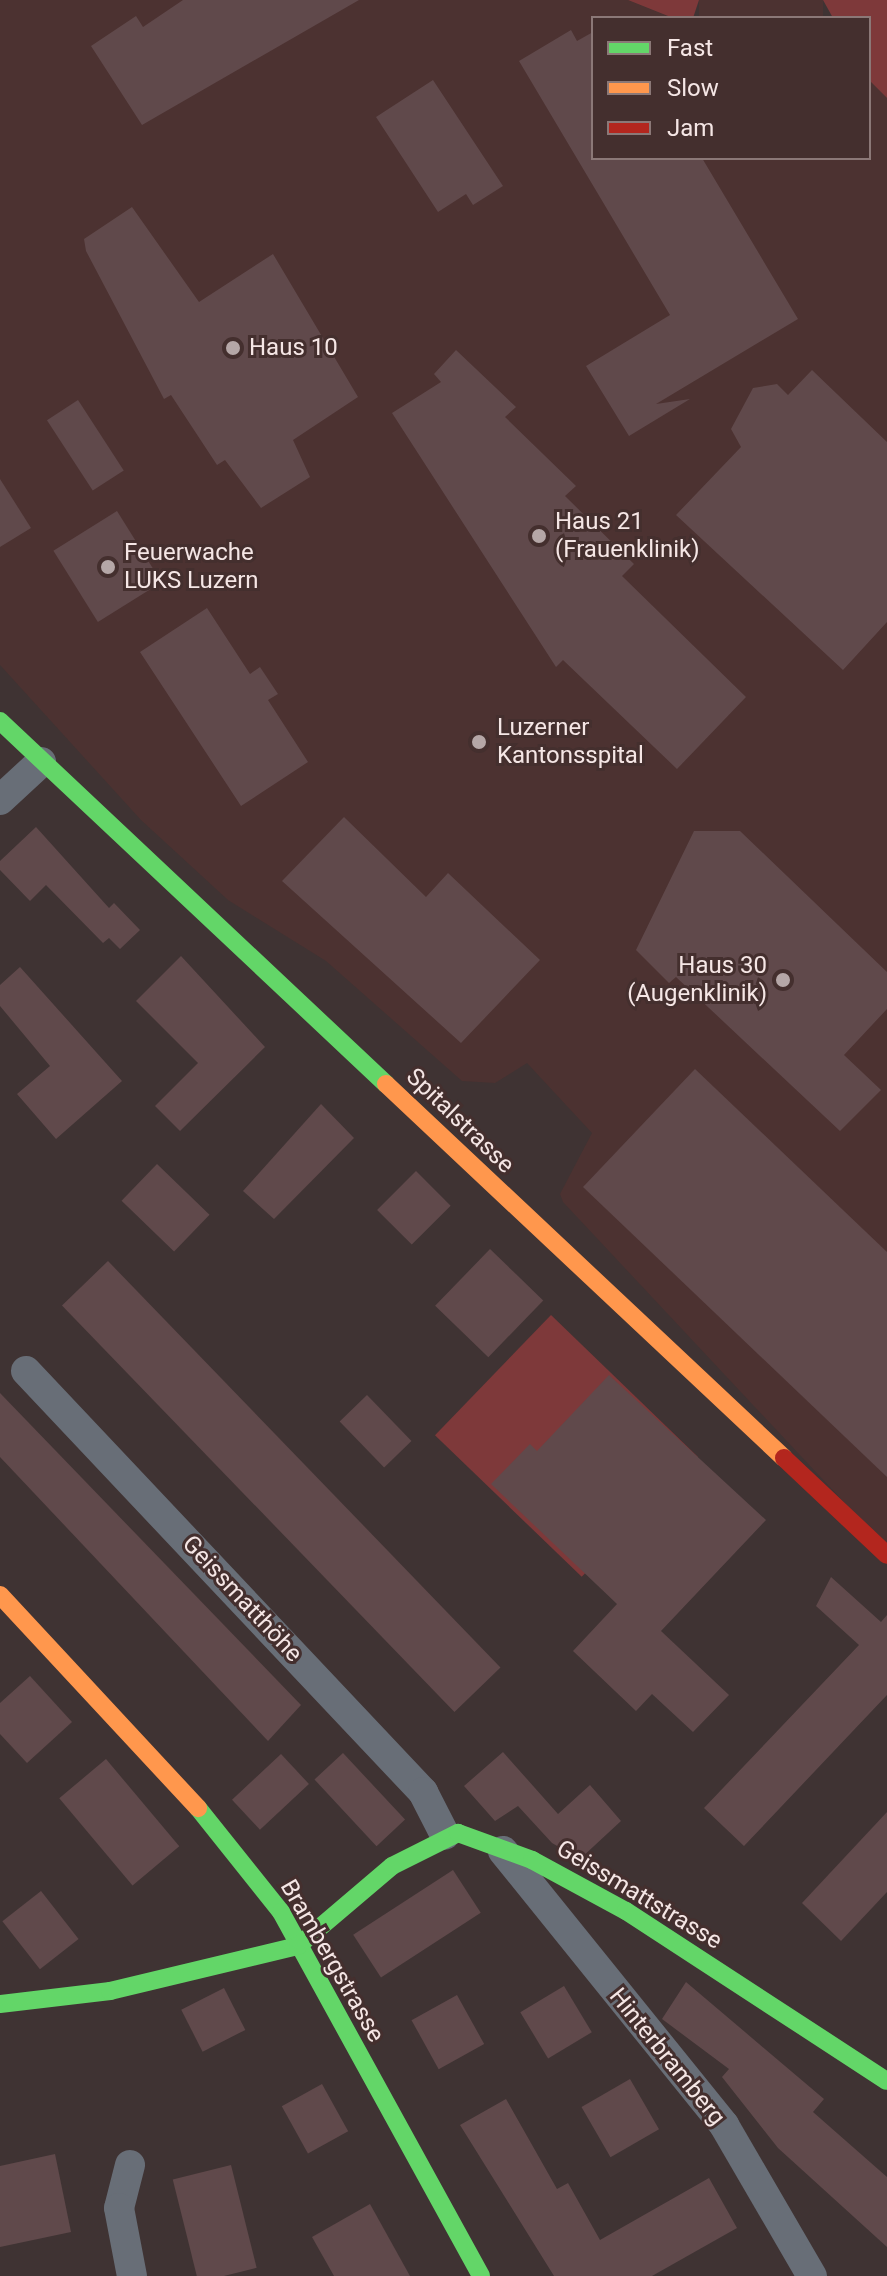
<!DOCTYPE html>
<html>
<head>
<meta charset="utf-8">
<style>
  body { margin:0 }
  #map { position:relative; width:887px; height:2276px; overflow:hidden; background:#3f3333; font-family:Roboto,sans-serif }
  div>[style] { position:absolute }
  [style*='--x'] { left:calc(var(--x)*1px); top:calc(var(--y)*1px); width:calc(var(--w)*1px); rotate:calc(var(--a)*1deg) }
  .built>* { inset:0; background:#4c3231; transform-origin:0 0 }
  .green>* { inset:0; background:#7e393a; transform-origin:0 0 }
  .building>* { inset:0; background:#60494b; transform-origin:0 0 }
  .street>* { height:30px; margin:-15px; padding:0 15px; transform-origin:15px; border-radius:15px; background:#686e77 }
  .fast>* { height:18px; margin:-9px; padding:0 9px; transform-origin:9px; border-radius:9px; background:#63d668 }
  .slow>* { height:18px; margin:-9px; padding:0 9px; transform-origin:9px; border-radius:9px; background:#ff974d }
  .jam>* { height:18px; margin:-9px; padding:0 9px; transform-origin:9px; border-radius:9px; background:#b3261e }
  .dots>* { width:22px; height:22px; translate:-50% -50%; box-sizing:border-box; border:4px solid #442f2e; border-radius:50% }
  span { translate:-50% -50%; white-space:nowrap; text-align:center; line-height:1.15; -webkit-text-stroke:6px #442f2e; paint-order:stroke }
  .poi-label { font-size:24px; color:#f5e6e5 }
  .left { translate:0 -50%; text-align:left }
  .right { translate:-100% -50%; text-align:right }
  .street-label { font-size:24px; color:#f5e6e5 }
  .legend { position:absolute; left:591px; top:16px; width:280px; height:144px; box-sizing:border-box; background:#442f2e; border:2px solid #8b7877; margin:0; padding:10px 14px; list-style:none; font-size:24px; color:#f5e6e5 }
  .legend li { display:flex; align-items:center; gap:16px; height:40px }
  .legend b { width:40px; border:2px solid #8b7877 }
</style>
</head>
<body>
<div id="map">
  <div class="built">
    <div style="clip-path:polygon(0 0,628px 0,673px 18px,593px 18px,593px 158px,869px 158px,869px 80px,887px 98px,887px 1548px,563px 1202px,560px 1194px,592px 1133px,527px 1063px,495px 1083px,462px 1081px,326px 961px,228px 900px,141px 820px,0 665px)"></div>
    <div style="left:699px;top:0;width:124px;height:19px"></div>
  </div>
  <div class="green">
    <div style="clip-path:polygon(628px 0,699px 0,693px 18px,673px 18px)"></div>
    <div style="clip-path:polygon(823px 0,887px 0,887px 98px,869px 80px,869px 18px,833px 18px)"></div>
    <div style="left:551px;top:1315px;width:204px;height:167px;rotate:44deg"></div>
  </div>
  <div class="building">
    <div style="clip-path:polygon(183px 0,359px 0,142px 125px,91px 46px,136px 16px,143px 27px)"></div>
    <div style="clip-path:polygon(571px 30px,577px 41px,593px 32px,593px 158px,702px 158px,798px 319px,656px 404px,690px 399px,629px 436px,586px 366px,670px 315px,519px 61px)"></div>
    <div style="clip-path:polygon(433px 80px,503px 186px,473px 205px,466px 194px,438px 212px,376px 117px)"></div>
    <div style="clip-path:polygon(132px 207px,199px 302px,273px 254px,358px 397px,293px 440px,310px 477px,261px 508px,225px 460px,217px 465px,171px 395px,164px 399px,86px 251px,84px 239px)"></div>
    <div style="clip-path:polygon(456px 350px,516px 407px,505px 417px,576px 486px,565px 496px,634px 564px,622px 576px,746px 697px,677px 769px,563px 660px,556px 667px,392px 413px,441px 382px,434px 374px)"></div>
    <div style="clip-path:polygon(812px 370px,887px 442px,887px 622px,843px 670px,676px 515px,741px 447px,731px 429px,753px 388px,777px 384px,788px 395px)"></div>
    <div style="left:78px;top:400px;width:84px;height:37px;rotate:57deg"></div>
    <div style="clip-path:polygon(0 479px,31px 528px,0 547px)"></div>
    <div style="left:117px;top:511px;width:84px;height:75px;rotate:58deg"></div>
    <div style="clip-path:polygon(207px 608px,250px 674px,260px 667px,278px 694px,268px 700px,308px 762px,241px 806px,140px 652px)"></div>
    <div style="clip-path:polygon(344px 817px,426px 897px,448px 873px,540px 960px,461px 1043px,282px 881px)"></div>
    <div style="clip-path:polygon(36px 827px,109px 908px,114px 903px,140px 930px,120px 949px,109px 938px,103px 943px,46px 885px,30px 901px,0 870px,0 861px)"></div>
    <div style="clip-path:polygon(694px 831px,740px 831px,887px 972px,887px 1009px,844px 1055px,881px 1090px,840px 1131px,676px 977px,669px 983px,636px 950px)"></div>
    <div style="clip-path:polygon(181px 956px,265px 1047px,180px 1131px,155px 1106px,198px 1063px,136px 1001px)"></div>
    <div style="clip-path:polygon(20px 967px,122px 1081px,56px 1139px,17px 1094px,50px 1066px,0 1006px,0 985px)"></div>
    <div style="clip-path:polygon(695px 1069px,887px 1252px,887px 1477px,583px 1187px)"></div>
    <div style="clip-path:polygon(321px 1104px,354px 1138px,274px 1219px,243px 1191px)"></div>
    <div style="left:157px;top:1164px;width:73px;height:51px;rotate:44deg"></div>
    <div style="left:416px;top:1171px;width:49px;height:55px;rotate:45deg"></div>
    <div style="left:490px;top:1249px;width:74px;height:79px;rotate:44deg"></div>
    <div style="left:108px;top:1261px;width:565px;height:64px;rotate:46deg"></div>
    <div style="clip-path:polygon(609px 1375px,766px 1520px,661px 1631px,729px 1695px,693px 1732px,652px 1694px,636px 1711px,573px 1651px,617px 1604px,491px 1484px,530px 1444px,537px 1451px)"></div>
    <div style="clip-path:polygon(0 1393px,301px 1705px,268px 1741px,0 1457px)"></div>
    <div style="left:367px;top:1395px;width:64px;height:38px;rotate:46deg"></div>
    <div style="clip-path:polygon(831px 1577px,881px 1622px,887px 1615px,887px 1695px,744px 1846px,704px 1808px,859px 1645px,816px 1606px)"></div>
    <div style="clip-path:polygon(30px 1676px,72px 1722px,27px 1763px,0 1734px,0 1703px)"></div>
    <div style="clip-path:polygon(503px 1752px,558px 1814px,590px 1785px,621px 1821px,580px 1859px,552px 1843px,518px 1806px,495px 1821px,464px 1786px)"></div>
    <div style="left:343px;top:1753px;width:91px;height:39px;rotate:47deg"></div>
    <div style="left:281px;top:1754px;width:41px;height:67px;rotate:47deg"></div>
    <div style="left:106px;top:1759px;width:114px;height:61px;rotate:50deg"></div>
    <div style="clip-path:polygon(887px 1812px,887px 1892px,841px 1941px,802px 1903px)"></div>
    <div style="left:453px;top:1870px;width:51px;height:119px;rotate:57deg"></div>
    <div style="left:41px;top:1891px;width:61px;height:49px;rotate:52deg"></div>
    <div style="clip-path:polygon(686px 1982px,824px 2099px,813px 2112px,887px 2177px,887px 2247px,778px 2148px,722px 2077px,729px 2069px,662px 2019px)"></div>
    <div style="left:564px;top:1986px;width:54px;height:51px;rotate:59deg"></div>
    <div style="left:224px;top:1988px;width:47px;height:48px;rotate:63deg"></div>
    <div style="left:457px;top:1995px;width:56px;height:52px;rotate:61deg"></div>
    <div style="left:630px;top:2079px;width:58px;height:56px;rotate:60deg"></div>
    <div style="left:322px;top:2084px;width:54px;height:46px;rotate:61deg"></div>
    <div style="clip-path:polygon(506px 2099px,557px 2189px,568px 2183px,600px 2240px,709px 2178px,737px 2228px,652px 2276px,554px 2276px,460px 2125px)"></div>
    <div style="clip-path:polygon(55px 2154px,71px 2232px,0 2247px,0 2166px)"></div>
    <div style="left:231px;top:2165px;width:106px;height:60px;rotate:76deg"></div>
    <div style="clip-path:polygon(370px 2204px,410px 2276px,334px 2276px,312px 2237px)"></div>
  </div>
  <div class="street">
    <div style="--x:0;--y:800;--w:56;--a:-42.8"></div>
    <div style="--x:26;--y:1371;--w:579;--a:46.68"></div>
    <div style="--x:423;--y:1792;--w:48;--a:62.9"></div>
    <div style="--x:503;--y:1851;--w:352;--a:51.1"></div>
    <div style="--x:724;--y:2125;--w:175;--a:59.8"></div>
    <div style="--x:130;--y:2165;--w:44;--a:104.3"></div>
    <div style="--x:119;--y:2208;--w:69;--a:79.2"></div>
  </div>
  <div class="fast">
    <div style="--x:0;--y:721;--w:530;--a:43.24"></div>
    <div style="--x:198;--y:1808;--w:133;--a:51.4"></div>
    <div style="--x:281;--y:1912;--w:415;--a:61.2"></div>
    <div style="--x:0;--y:2004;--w:111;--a:-6.7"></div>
    <div style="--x:110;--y:1991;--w:193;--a:-13.5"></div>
    <div style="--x:298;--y:1946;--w:123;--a:-40.4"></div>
    <div style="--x:392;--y:1866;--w:74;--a:-26.6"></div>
    <div style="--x:458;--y:1833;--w:79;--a:20"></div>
    <div style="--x:532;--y:1860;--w:107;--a:28.5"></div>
    <div style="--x:626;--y:1911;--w:311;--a:33.1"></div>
  </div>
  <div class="slow">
    <div style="--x:386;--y:1084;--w:546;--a:43.22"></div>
    <div style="--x:0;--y:1595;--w:291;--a:47.1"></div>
  </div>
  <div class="jam">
    <div style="--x:784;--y:1458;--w:141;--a:43.3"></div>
  </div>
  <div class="dots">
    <div style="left:233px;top:348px;background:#b5a7a7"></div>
    <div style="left:539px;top:536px;background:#b5a7a7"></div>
    <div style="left:108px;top:567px;background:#b5a7a7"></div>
    <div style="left:479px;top:742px;background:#b5a7a7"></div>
    <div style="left:783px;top:980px;background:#b5a7a7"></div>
  </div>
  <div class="poi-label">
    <span class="left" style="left:249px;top:348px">Haus 10</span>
    <span class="left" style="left:555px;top:536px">Haus 21<br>(Frauenklinik)</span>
    <span class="left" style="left:124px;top:567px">Feuerwache<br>LUKS Luzern</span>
    <span class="left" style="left:497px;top:742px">Luzerner<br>Kantonsspital</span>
    <span class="right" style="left:767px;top:980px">Haus 30<br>(Augenklinik)</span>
  </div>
  <div class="street-label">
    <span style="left:460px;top:1121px;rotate:44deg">Spitalstrasse</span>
    <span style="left:242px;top:1599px;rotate:47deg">Geissmatthöhe</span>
    <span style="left:639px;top:1895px;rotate:31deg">Geissmattstrasse</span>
    <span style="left:332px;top:1961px;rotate:60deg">Brambergstrasse</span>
    <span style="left:667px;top:2057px;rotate:51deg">Hinterbramberg</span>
  </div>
  <ul class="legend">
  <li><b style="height:10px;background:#63d668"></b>Fast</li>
  <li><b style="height:10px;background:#ff974d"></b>Slow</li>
  <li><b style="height:10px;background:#b3261e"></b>Jam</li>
  </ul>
</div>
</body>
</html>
